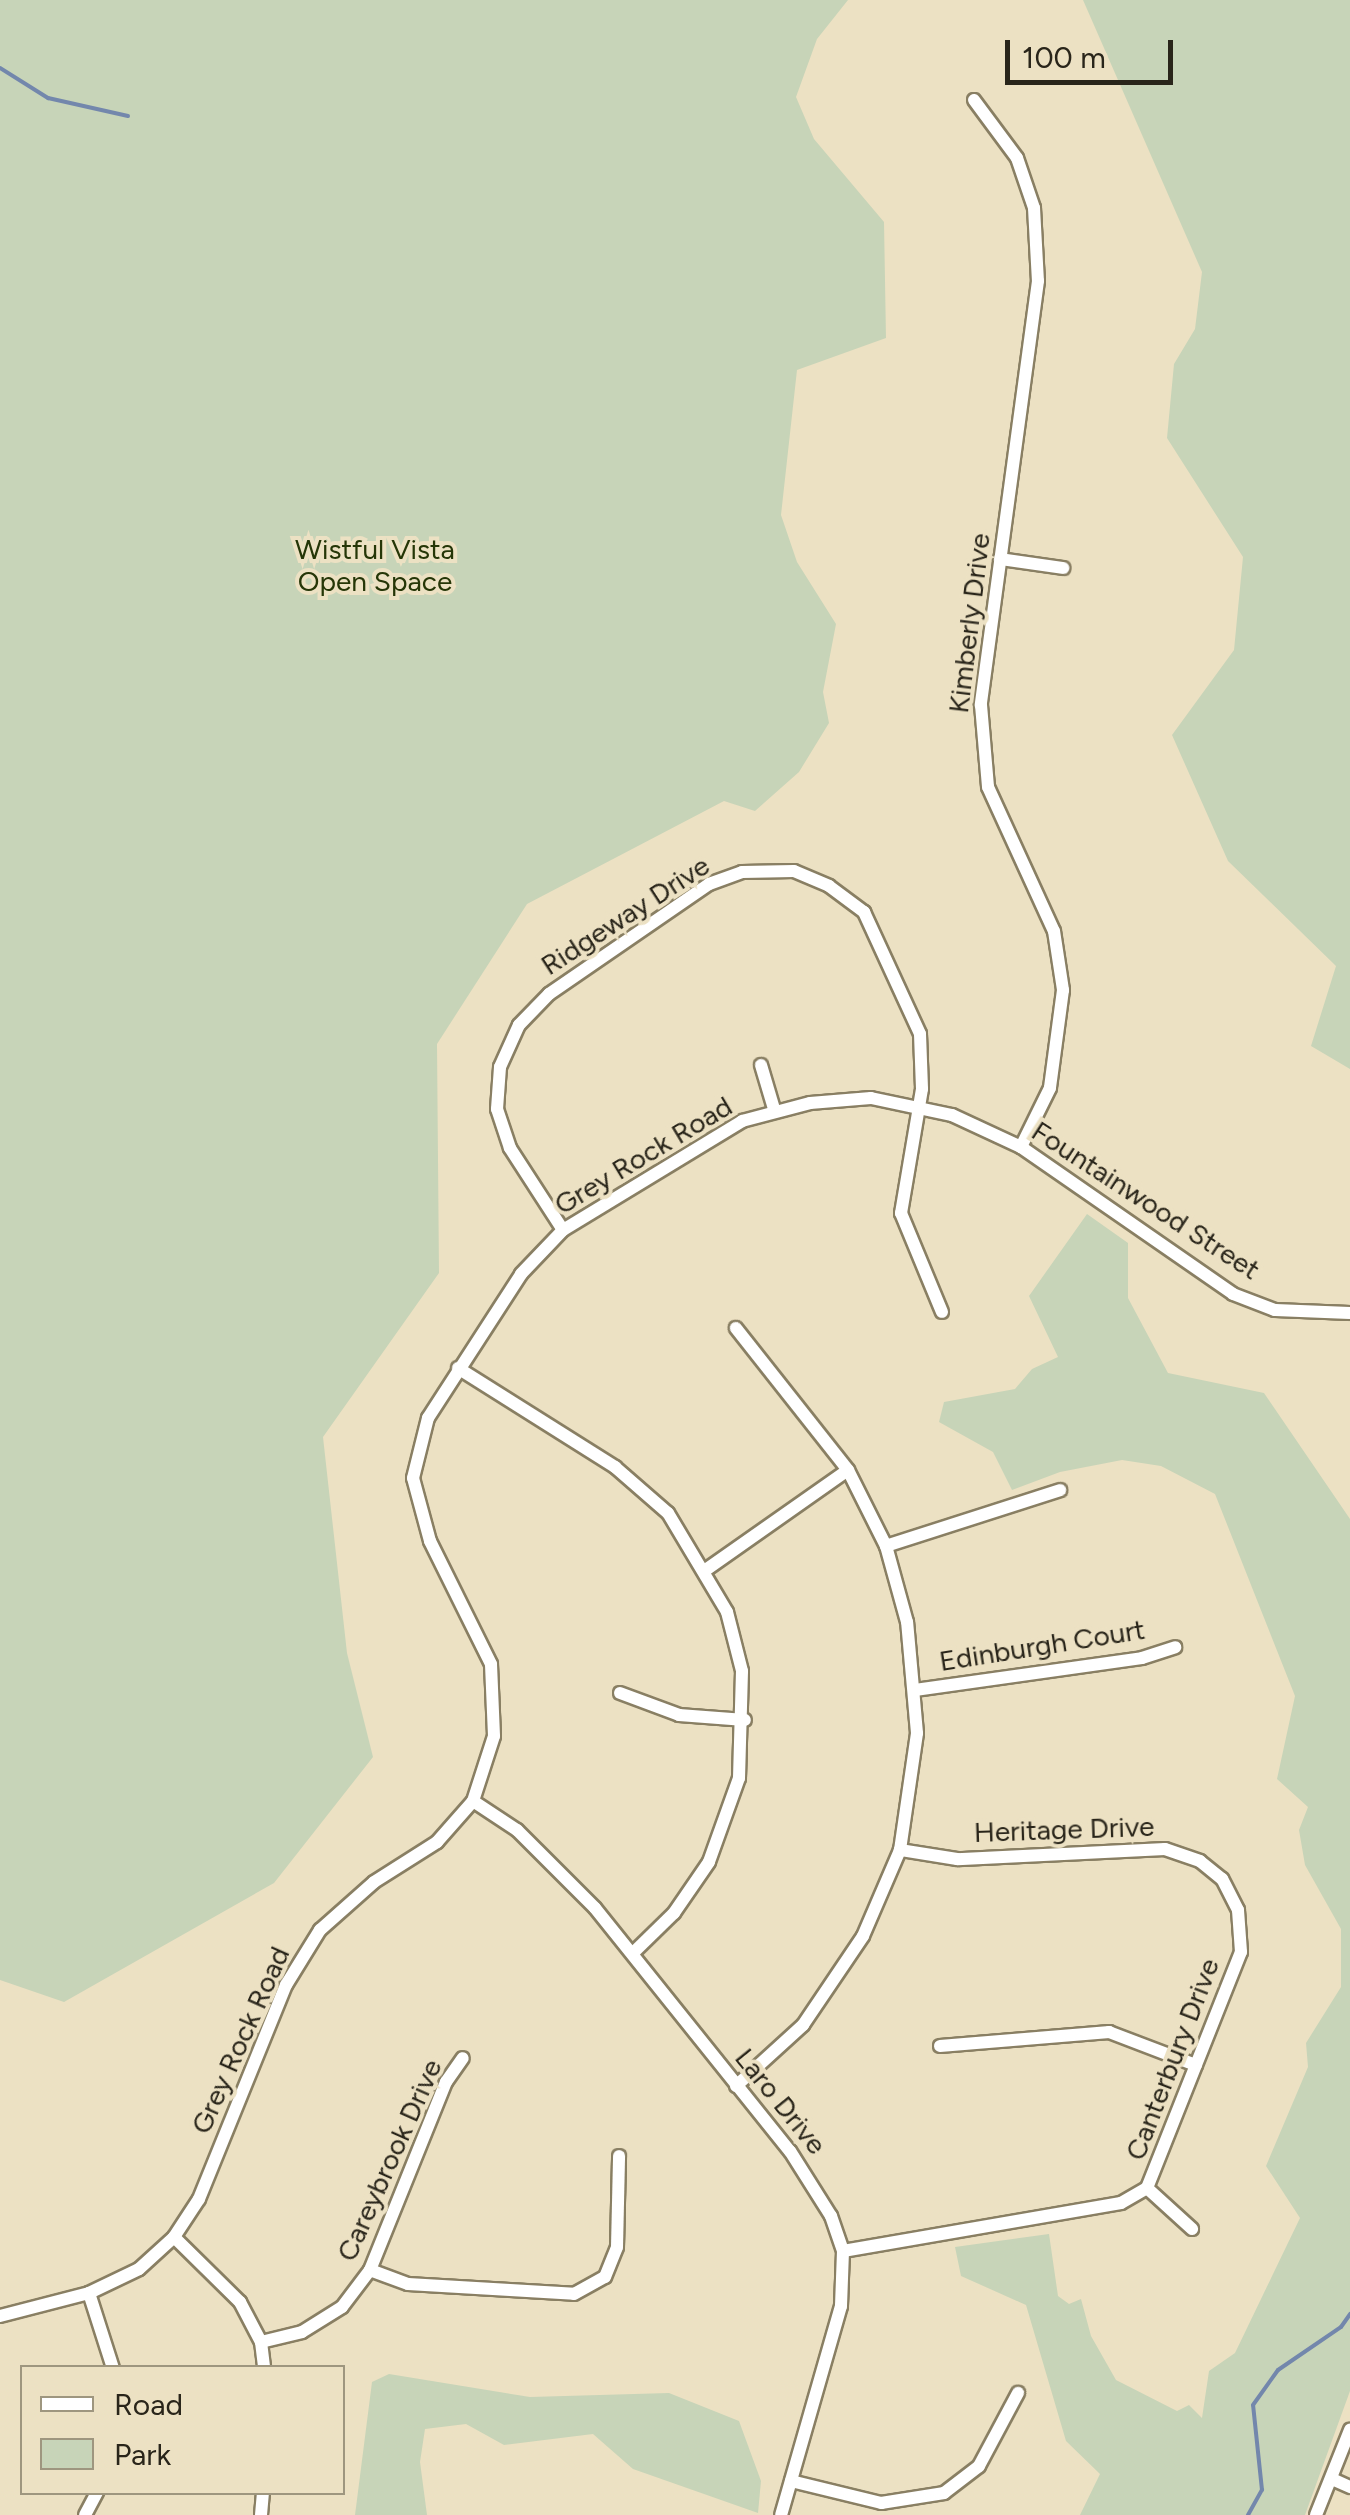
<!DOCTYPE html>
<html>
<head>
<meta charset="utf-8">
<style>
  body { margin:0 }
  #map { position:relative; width:1350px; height:2515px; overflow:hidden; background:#ece1c3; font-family:Figtree,sans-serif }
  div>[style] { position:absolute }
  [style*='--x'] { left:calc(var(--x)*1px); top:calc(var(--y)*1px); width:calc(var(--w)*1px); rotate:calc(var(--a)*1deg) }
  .green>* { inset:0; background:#c7d4b8 }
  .stream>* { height:4px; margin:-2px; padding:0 2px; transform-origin:2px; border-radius:2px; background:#7387ac }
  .roads { filter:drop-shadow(2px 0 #897f63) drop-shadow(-2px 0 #897f63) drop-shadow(0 2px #897f63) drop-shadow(0 -2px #897f63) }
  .street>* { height:12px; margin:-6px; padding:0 6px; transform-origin:6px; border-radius:6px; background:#fff }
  span { translate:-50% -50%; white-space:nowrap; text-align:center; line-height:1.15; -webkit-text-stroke:8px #ece1c3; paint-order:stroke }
  .park-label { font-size:28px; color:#253607 }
  .street-label { font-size:28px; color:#29251a }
  .legend { position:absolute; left:20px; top:2365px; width:325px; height:130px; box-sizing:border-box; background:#ece1c3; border:2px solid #9e967f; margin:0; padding:12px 18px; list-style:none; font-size:30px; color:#29251a }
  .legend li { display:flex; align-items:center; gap:20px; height:50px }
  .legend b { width:50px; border:2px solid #9e967f }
  .scale { position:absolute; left:1005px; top:40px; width:168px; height:45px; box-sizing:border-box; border:5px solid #29251a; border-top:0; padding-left:12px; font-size:30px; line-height:35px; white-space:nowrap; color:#29251a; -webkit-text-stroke:8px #ece1c3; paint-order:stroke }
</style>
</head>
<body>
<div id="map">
  <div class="green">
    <div style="clip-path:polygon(0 0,848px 0,817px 39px,796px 97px,814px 139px,884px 222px,886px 338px,797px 370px,781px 515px,797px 562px,836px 624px,823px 692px,829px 723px,799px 772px,755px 811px,724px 801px,527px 904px,437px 1044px,439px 1273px,323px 1437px,347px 1653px,373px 1757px,274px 1883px,64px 2002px,0 1980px)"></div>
    <div style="clip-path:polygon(1083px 0,1350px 0,1350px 1069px,1311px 1046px,1336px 966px,1228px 861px,1172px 735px,1234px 650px,1243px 557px,1167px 438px,1174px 364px,1195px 329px,1202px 272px)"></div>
    <div style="clip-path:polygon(1087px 1214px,1128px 1243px,1128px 1298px,1168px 1373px,1264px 1393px,1350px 1519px,1350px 2391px,1305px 2515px,1080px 2515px,1100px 2474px,1066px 2441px,1026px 2305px,961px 2276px,955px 2247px,1049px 2234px,1058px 2296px,1069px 2304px,1081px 2299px,1091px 2336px,1116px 2380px,1177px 2411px,1189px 2405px,1202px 2418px,1209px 2371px,1235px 2353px,1300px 2218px,1266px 2166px,1308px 2067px,1306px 2043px,1341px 1987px,1341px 1929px,1305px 1865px,1299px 1830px,1308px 1807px,1277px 1779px,1295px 1696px,1215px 1494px,1161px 1466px,1122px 1460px,1060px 1472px,1012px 1490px,993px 1452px,939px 1422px,944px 1402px,1015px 1389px,1032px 1369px,1058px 1357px,1029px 1296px)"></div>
    <div style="clip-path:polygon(389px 2374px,530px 2397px,669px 2393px,739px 2421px,761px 2481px,758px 2513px,633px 2469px,593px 2434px,504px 2445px,466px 2424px,425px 2429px,420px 2462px,427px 2515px,355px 2515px,372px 2382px)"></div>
  </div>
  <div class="stream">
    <div style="--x:0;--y:68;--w:57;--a:32"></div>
    <div style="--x:48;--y:98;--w:82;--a:12.7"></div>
    <div style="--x:1248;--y:2515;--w:29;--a:-61"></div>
    <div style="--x:1262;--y:2490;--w:85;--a:-96"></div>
    <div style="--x:1253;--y:2405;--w:43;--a:-54.5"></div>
    <div style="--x:1278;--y:2370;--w:76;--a:-34.3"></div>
    <div style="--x:1341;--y:2327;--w:16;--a:-55"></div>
  </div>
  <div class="roads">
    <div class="street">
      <div style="--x:974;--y:100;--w:72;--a:53.4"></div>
      <div style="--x:1017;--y:158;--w:53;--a:71.2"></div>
      <div style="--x:1034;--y:208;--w:73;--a:86.9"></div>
      <div style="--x:1038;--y:281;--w:428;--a:97.7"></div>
      <div style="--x:981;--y:705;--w:82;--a:85.1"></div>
      <div style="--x:988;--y:787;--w:158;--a:65.4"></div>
      <div style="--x:1054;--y:931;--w:60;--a:81.3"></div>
      <div style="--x:1063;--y:990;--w:99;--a:97.6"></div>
      <div style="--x:1050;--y:1088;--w:66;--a:116.2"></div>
      <div style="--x:1000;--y:559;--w:64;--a:8.1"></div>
      <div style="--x:761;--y:1065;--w:46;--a:73.5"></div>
      <div style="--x:563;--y:1230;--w:98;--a:-122.9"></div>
      <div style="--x:510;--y:1148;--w:41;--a:-108.4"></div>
      <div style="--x:497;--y:1109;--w:42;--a:-85.9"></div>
      <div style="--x:500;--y:1067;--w:46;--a:-65.7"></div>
      <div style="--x:519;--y:1025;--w:43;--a:-45.9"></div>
      <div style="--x:549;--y:994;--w:194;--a:-34.5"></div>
      <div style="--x:709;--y:884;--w:35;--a:-20"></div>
      <div style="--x:742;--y:872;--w:52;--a:-1.1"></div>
      <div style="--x:794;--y:871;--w:38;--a:23"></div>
      <div style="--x:829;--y:886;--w:44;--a:36.6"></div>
      <div style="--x:864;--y:912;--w:134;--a:65.3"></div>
      <div style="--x:920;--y:1034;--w:55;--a:87.9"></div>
      <div style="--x:922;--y:1089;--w:126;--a:99.6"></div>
      <div style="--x:901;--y:1213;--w:107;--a:67.5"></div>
      <div style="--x:458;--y:1368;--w:186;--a:32.2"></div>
      <div style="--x:615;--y:1467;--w:70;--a:41"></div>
      <div style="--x:668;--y:1513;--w:115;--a:59.2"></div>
      <div style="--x:727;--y:1612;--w:61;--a:75.7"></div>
      <div style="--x:742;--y:1671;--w:107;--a:91.6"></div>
      <div style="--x:739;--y:1778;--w:89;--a:109.7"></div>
      <div style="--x:709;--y:1862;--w:62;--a:124.5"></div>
      <div style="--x:674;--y:1913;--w:56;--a:135.7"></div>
      <div style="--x:886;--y:1546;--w:183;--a:-17.8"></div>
      <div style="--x:707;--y:1569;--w:172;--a:-35.1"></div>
      <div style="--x:915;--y:1690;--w:229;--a:-8"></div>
      <div style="--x:1142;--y:1658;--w:35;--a:-18"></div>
      <div style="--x:620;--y:1693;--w:63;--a:20.4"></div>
      <div style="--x:679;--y:1715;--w:66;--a:4.3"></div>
      <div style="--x:473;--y:1801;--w:53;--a:33.4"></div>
      <div style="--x:517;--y:1830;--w:110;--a:45"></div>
      <div style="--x:595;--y:1908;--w:312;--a:51.3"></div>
      <div style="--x:790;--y:2151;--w:77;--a:57.8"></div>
      <div style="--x:831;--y:2216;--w:37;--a:71"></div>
      <div style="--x:843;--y:2251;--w:55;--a:92.1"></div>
      <div style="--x:841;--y:2306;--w:217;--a:106"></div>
      <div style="--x:940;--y:2046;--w:170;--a:-4.7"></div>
      <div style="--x:1109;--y:2032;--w:93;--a:20.8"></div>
      <div style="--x:736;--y:2086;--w:91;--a:-42.3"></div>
      <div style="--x:803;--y:2025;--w:107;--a:-56"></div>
      <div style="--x:863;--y:1936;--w:94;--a:-66.7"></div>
      <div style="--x:900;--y:1850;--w:118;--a:-81.7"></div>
      <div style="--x:917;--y:1733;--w:111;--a:-95.1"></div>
      <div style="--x:907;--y:1622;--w:79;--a:-105.4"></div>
      <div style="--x:886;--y:1546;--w:85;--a:-116.6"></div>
      <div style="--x:848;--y:1470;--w:181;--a:-128.3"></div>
      <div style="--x:1147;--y:2188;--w:61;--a:42.3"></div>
      <div style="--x:174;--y:2237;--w:93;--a:44.6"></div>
      <div style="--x:240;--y:2302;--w:45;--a:62.3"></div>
      <div style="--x:261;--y:2342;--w:26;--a:83"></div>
      <div style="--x:843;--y:2251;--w:282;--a:-9.8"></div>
      <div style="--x:1121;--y:2203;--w:30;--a:-30"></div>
      <div style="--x:1147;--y:2188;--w:254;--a:-68.3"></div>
      <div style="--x:1241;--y:1952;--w:42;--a:-94.1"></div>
      <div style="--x:1238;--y:1910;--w:35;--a:-117"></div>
      <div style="--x:1222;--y:1879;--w:28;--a:-141"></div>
      <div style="--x:1200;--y:1861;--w:37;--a:-161"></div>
      <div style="--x:1165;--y:1849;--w:208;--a:177.2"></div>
      <div style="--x:957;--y:1859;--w:58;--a:-171"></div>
      <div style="--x:370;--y:2270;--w:40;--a:20.2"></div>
      <div style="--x:408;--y:2284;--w:166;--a:3.4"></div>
      <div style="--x:574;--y:2294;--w:35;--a:-29"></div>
      <div style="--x:605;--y:2277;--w:32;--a:-68"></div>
      <div style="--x:617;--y:2247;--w:91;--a:-88.7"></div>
      <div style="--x:89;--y:2293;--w:79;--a:72.3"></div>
      <div style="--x:0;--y:2316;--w:92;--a:-14.5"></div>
      <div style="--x:89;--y:2293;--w:55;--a:-25.6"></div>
      <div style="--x:139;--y:2269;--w:47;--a:-42.4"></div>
      <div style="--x:174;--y:2237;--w:45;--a:-56.7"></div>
      <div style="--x:199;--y:2199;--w:231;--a:-67.9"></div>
      <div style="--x:286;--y:1985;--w:65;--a:-58.3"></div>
      <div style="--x:320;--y:1930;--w:72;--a:-41.6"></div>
      <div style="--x:374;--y:1882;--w:75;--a:-32.4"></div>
      <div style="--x:437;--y:1842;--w:55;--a:-48.7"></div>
      <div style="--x:473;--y:1801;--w:68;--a:-72.1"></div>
      <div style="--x:494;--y:1736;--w:72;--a:-92.4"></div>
      <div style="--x:491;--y:1664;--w:137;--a:-116.4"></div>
      <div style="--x:430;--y:1541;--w:65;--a:-105.1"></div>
      <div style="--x:413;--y:1478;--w:62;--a:-76"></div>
      <div style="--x:428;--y:1418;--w:171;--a:-57.1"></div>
      <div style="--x:521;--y:1274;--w:61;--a:-46.3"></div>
      <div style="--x:563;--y:1230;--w:210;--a:-31.3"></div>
      <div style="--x:742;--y:1121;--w:70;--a:-14.8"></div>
      <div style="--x:810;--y:1103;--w:61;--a:-4.7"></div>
      <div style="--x:871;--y:1098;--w:83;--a:11.9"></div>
      <div style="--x:952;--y:1115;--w:76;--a:24.9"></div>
      <div style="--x:1021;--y:1147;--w:258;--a:34.7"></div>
      <div style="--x:1233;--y:1294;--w:45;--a:20.9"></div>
      <div style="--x:1275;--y:1310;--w:75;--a:2.3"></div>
      <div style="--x:261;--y:2342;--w:42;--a:-13.7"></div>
      <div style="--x:302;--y:2332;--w:47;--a:-32"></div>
      <div style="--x:342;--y:2307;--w:46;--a:-52.9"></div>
      <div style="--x:370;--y:2270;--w:203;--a:-68"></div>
      <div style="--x:446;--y:2082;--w:29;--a:-55"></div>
      <div style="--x:1332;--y:2479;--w:20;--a:24"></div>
      <div style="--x:791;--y:2481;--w:93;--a:13.7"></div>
      <div style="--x:881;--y:2503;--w:64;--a:-9"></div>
      <div style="--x:944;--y:2493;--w:44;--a:-37.6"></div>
      <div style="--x:979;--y:2466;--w:83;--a:-61.9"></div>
      <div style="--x:85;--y:2515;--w:26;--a:-62"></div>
      <div style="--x:261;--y:2515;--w:23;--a:-85"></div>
      <div style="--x:1316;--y:2515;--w:92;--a:-68.2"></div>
    </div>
  </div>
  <div class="park-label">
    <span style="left:375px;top:565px">Wistful Vista<br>Open Space</span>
  </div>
  <div class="street-label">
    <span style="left:969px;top:623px;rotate:-83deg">Kimberly Drive</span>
    <span style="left:625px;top:915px;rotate:-33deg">Ridgeway Drive</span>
    <span style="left:643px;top:1155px;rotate:-31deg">Grey Rock Road</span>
    <span style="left:1146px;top:1200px;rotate:33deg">Fountainwood Street</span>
    <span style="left:1042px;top:1645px;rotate:-9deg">Edinburgh Court</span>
    <span style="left:1064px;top:1829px;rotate:-2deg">Heritage Drive</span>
    <span style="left:240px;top:2040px;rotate:-66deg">Grey Rock Road</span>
    <span style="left:1172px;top:2059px;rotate:-69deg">Canterbury Drive</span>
    <span style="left:781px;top:2101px;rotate:51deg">Laro Drive</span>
    <span style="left:389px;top:2160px;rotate:-66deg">Careybrook Drive</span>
  </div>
  <ul class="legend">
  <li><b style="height:12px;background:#fff"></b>Road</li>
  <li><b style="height:28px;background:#c7d4b8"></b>Park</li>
  </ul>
  <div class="scale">100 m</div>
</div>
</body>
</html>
